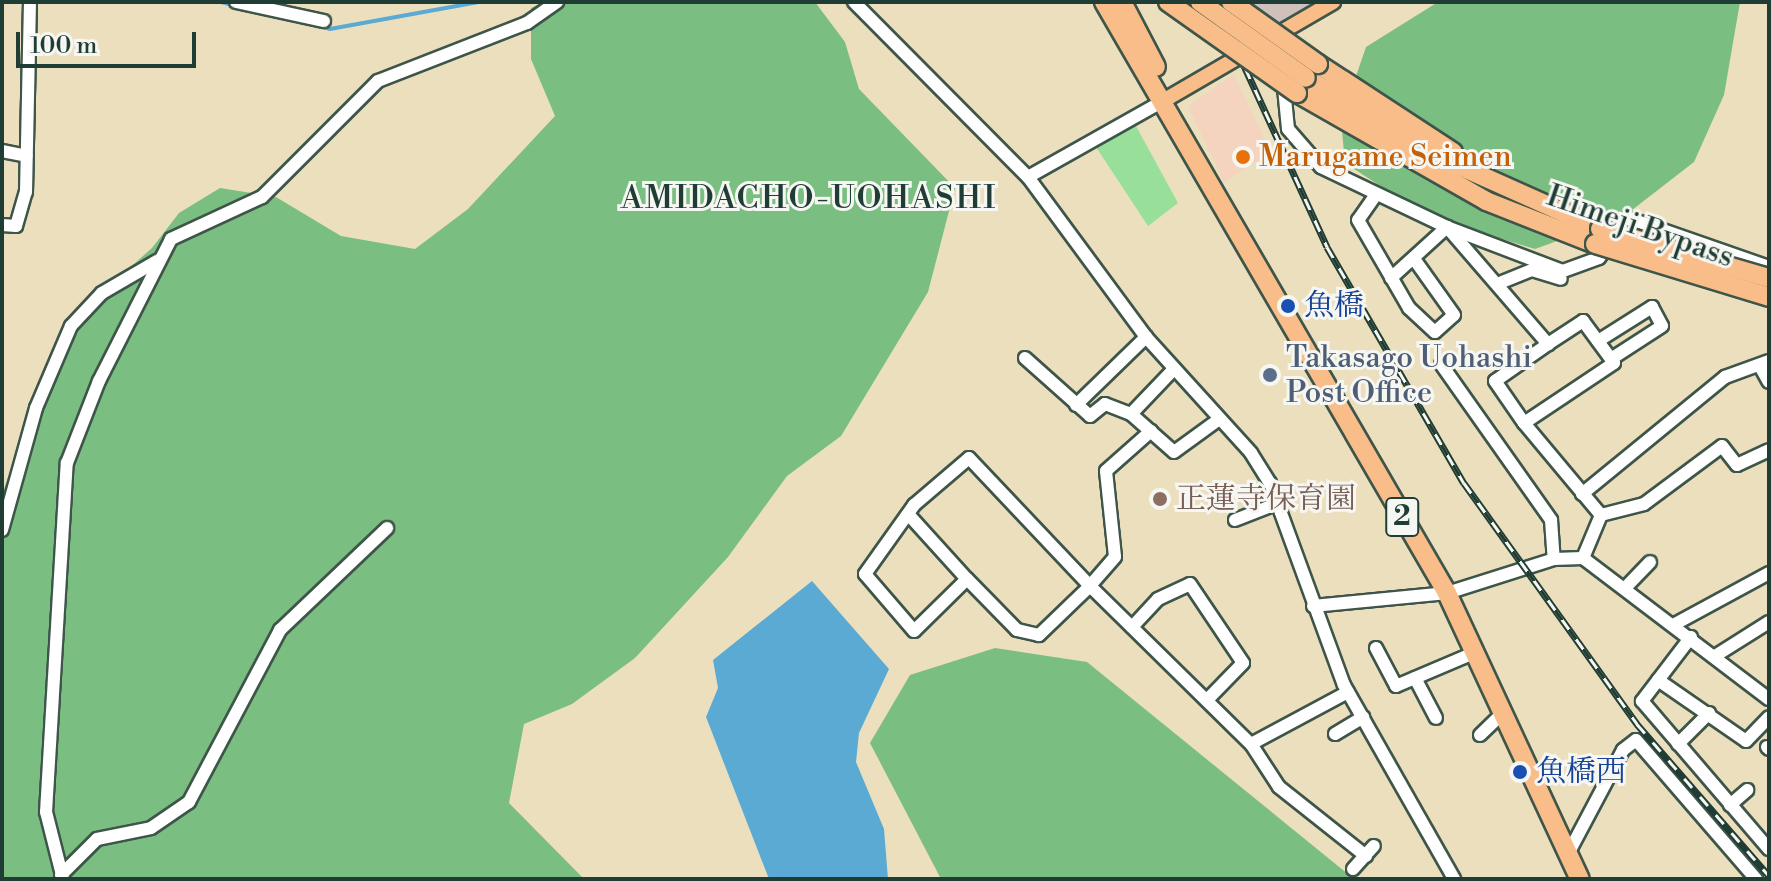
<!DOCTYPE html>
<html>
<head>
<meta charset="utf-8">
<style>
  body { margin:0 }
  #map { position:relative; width:1771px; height:881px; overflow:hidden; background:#ecdfbe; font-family:"Libre Bodoni","Noto Serif JP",serif }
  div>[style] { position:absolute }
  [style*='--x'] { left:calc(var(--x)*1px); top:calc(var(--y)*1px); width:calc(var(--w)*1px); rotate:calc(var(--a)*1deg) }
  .built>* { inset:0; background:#f4d4bf }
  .industrial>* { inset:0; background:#d0c0bb }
  .green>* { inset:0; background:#98df99 }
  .forest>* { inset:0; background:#7abe81 }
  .water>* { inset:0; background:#5aaad4 }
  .stream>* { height:4px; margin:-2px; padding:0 2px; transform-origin:2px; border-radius:2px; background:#5aaad4 }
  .roads { filter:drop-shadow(2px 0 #3e5549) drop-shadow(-2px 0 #3e5549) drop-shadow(0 2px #3e5549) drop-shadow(0 -2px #3e5549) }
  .minor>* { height:12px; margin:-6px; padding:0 6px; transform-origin:6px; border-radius:6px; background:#fff }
  .major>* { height:14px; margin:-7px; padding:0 7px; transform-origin:7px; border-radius:7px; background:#f8bd89 }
  .highway>* { height:18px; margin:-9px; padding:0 9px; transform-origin:9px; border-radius:9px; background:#f8bd89 }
  .rail>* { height:7px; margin-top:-3.5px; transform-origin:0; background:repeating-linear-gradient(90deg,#f6f6f2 0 12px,#1f3d34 0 24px); box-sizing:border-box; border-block:2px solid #1f3d34 }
  .bridges { filter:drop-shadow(2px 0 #3e5549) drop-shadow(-2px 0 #3e5549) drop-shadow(0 2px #3e5549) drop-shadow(0 -2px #3e5549) }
  .highway-bridge>* { height:18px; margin:-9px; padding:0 9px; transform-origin:9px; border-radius:9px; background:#f8bd89 }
  .dots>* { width:22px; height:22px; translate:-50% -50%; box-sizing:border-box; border:4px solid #f6f6f2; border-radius:50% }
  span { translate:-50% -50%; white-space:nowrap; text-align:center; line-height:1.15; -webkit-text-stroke:6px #f6f6f2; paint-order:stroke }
  .shield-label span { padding:2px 6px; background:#f6f6f2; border:2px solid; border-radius:6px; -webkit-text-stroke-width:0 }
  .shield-label { font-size:28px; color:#1f3d34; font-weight:700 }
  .food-label { font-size:30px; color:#c56008 }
  .left { translate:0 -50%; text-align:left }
  .street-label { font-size:30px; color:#1f3d34 }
  .transit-label { font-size:30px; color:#164399 }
  .service-label { font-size:30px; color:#4e5e75 }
  .education-label { font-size:30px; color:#785e54 }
  .neighbourhood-label { font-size:32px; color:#1f3d34; letter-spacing:2px }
  .frame { position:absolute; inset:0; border:4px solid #1f3d34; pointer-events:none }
  .scale { position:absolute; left:16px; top:32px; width:180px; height:36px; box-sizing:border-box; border:4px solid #1f3d34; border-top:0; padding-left:10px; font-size:24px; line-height:28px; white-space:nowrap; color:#1f3d34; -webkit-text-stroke:6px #f6f6f2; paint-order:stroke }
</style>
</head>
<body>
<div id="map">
  <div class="built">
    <div style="clip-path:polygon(1234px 74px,1271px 153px,1224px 182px,1188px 106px)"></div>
  </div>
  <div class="industrial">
    <div style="clip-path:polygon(1245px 2px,1321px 2px,1284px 29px)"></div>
  </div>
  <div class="green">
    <div style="clip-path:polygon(1136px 126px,1178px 203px,1148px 226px,1096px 147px)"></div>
  </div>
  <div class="forest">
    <div style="clip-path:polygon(544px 2px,815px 2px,845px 42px,859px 89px,955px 188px,928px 292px,841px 436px,787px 476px,728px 557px,635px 658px,572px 704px,524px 724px,509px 803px,584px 879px,2px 879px,2px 495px,49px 358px,72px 319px,152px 248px,179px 213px,220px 188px,276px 197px,341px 236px,415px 249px,468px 209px,555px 116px,531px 59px,531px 8px)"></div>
    <div style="clip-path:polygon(1438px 2px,1740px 2px,1724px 95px,1694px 162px,1623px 217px,1535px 249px,1428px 217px,1345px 163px,1341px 120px,1366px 47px)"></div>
    <div style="clip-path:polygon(995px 648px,1087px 662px,1354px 879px,941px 879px,870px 743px,910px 675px)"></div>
  </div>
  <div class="water">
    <div style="clip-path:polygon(812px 581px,889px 669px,859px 733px,856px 762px,884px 829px,888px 879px,769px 879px,706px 717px,718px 688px,713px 660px)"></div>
  </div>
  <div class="stream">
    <div style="--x:221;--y:2;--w:112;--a:13.9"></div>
    <div style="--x:330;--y:29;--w:151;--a:-10.3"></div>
  </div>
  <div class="roads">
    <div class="minor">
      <div style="--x:236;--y:2;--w:90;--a:12.2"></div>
      <div style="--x:854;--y:2;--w:247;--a:45.2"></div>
      <div style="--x:1028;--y:177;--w:199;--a:53.6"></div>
      <div style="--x:1146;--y:337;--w:156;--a:47.8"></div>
      <div style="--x:1251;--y:453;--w:36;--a:58"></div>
      <div style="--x:1270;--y:483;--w:215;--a:69.9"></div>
      <div style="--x:1344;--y:685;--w:223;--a:60.4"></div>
      <div style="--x:1283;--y:78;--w:51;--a:84.4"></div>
      <div style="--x:1288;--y:129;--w:50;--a:49"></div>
      <div style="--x:1321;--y:167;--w:140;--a:25.5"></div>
      <div style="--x:1447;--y:227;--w:155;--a:49.2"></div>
      <div style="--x:1548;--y:344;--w:42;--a:-33.3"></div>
      <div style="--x:1583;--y:321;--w:52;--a:53.6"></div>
      <div style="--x:1614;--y:363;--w:108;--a:146.3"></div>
      <div style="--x:1524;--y:423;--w:120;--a:50.1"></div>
      <div style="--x:1601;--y:515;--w:47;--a:112.7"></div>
      <div style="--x:2;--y:151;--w:25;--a:11"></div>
      <div style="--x:1028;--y:177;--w:155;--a:-29.4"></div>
      <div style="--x:1375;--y:196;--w:29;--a:125"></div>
      <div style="--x:1358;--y:220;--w:102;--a:59.9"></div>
      <div style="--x:1409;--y:308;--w:35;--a:43"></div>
      <div style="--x:1435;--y:332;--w:25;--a:-42"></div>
      <div style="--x:1454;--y:315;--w:69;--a:-125.5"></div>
      <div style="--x:2;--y:225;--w:14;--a:4"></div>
      <div style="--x:16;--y:226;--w:35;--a:-74"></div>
      <div style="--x:26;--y:192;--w:190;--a:-88.8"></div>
      <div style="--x:1391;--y:278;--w:76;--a:-42.3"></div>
      <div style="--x:1447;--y:227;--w:124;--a:20.8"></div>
      <div style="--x:1563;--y:271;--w:38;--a:-20"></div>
      <div style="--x:1599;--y:258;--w:49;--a:-54.1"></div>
      <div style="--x:1628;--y:218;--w:149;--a:19.2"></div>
      <div style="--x:1502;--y:282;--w:32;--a:-22"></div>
      <div style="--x:1532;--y:270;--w:30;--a:17"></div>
      <div style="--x:1598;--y:341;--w:64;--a:-32.2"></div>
      <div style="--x:1652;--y:307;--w:21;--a:62"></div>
      <div style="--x:1662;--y:326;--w:61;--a:147.1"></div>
      <div style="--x:1025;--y:358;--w:87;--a:41.7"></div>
      <div style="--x:1090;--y:416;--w:19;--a:-39"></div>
      <div style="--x:1105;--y:404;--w:28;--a:21"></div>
      <div style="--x:1131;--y:414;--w:57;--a:41.5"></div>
      <div style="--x:1174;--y:452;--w:54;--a:-36"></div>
      <div style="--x:1441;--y:364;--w:191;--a:54.8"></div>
      <div style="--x:1551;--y:520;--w:39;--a:86"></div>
      <div style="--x:1760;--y:366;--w:18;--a:61"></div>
      <div style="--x:1076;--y:405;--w:98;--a:-44.2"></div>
      <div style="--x:1131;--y:414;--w:62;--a:-46.3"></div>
      <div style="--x:1524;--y:423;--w:51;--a:-124.6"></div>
      <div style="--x:1495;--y:381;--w:65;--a:-34.9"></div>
      <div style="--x:1151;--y:431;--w:60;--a:138.4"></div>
      <div style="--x:1106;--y:471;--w:86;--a:84"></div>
      <div style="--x:1115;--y:557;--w:38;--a:131"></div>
      <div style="--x:1090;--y:586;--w:71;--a:136.1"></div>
      <div style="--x:1039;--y:635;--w:23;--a:-167"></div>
      <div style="--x:1017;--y:630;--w:71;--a:-134.4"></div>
      <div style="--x:967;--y:579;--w:74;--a:135.5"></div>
      <div style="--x:914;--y:631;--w:75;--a:-130.7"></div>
      <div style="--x:865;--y:574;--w:85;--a:-54.6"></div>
      <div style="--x:914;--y:505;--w:72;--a:-40.5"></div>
      <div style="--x:969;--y:458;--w:176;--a:46.6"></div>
      <div style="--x:1090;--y:586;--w:226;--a:44.5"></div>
      <div style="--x:1251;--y:744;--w:110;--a:-28.2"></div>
      <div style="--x:1582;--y:494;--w:185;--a:-39.3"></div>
      <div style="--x:1725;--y:377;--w:47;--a:-20"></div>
      <div style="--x:908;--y:514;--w:88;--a:47.8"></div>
      <div style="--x:1601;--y:515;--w:44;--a:-14.3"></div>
      <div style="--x:1644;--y:504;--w:97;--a:-36.6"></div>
      <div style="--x:1722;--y:446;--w:24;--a:52"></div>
      <div style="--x:1737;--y:465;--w:35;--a:-25"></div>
      <div style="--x:1235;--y:520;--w:44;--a:-21.3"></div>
      <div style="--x:2;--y:530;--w:127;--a:-74.4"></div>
      <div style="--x:36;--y:408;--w:89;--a:-66.9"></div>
      <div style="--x:71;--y:326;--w:45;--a:-46.8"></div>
      <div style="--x:102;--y:293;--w:64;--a:-30.2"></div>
      <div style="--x:1625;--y:588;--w:36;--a:-46"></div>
      <div style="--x:1313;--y:606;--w:135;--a:-5.5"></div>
      <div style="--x:1447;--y:593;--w:112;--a:-17.6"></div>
      <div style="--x:1554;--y:559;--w:29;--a:-2"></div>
      <div style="--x:1583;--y:558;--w:233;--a:37.2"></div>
      <div style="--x:1675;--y:624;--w:107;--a:-28.5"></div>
      <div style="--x:1132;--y:627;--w:38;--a:-47"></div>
      <div style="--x:1158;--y:599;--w:35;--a:-25"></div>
      <div style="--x:1190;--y:584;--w:95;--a:56.1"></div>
      <div style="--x:1243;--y:663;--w:52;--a:134.2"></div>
      <div style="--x:1691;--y:637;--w:81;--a:127.4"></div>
      <div style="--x:1642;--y:701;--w:195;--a:49.4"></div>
      <div style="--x:1376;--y:648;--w:43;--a:62.2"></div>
      <div style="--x:1396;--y:686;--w:87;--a:-23"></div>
      <div style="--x:1715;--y:656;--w:64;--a:-32.2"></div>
      <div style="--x:1415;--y:678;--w:45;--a:62.3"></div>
      <div style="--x:1658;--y:680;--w:107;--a:34.7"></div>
      <div style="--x:1746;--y:741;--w:33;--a:-46"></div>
      <div style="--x:1335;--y:734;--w:33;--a:-31"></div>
      <div style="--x:1480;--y:735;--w:33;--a:-44"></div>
      <div style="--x:1251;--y:744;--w:51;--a:56.9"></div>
      <div style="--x:1279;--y:787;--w:111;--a:38.4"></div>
      <div style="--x:1678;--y:744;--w:44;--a:-45"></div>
      <div style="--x:1767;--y:747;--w:3;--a:45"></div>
      <div style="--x:1730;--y:805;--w:23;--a:-41"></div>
      <div style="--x:1569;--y:852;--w:115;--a:-62.1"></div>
      <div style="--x:1623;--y:750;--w:16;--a:-38"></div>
      <div style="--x:1636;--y:740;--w:184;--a:49.2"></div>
      <div style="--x:1353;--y:869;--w:31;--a:-48"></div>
      <div style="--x:61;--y:875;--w:51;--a:-45"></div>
      <div style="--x:97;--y:839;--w:55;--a:-11.5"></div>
      <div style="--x:151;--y:828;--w:46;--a:-34.4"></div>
      <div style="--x:189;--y:802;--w:195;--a:-62.1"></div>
      <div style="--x:280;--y:630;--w:148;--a:-43.6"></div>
      <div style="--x:63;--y:879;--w:69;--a:-104.2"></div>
      <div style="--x:46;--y:812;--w:350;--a:-86.6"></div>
      <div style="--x:67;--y:463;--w:88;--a:-68.7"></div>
      <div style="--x:99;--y:381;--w:159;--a:-63.1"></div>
      <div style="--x:171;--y:239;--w:100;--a:-24.8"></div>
      <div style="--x:262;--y:197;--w:164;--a:-45"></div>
      <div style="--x:378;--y:81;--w:160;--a:-21.3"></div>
      <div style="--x:527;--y:23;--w:37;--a:-35"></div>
    </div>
    <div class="major">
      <div style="--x:1163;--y:101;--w:197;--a:-30.2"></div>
    </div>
    <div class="highway">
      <div style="--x:1104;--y:2;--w:683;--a:59.87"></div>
      <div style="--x:1447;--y:593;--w:315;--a:65.1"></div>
      <div style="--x:1122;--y:2;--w:73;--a:62.4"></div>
      <div style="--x:1318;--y:64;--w:161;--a:33.1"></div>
      <div style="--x:1306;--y:78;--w:140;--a:31.3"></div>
      <div style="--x:1426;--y:151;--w:191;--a:24.1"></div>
      <div style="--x:1297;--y:93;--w:218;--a:29.7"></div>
      <div style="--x:1486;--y:201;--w:117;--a:21.5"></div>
    </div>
  </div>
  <div class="rail">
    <div style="--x:1215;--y:2;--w:269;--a:65.4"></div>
    <div style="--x:1327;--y:247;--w:273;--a:59.9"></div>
    <div style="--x:1464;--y:483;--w:297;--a:54.3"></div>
    <div style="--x:1637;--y:724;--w:201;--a:49"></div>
  </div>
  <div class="bridges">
    <div class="highway-bridge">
      <div style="--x:1168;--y:2;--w:158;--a:35.2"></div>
      <div style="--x:1200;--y:2;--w:130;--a:35.6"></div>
      <div style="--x:1231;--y:2;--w:107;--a:35.5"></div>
      <div style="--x:1600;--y:229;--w:176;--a:16.2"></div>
      <div style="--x:1595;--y:244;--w:182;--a:16.9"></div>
    </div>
  </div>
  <div class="dots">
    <div style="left:1243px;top:157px;background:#e8710a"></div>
    <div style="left:1288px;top:306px;background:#1a4fb4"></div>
    <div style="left:1270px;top:375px;background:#5c6f8a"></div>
    <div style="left:1160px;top:499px;background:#8d6e63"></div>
    <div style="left:1520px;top:772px;background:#1a4fb4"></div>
  </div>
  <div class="shield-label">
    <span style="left:1402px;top:517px">2</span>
  </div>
  <div class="food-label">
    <span class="left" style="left:1259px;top:157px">Marugame Seimen</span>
  </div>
  <div class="street-label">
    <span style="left:1640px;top:227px;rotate:19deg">Himeji Bypass</span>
  </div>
  <div class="transit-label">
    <span class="left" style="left:1304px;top:306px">魚橋</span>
    <span class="left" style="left:1536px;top:772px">魚橋西</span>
  </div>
  <div class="service-label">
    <span class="left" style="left:1286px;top:375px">Takasago Uohashi<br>Post Office</span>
  </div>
  <div class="education-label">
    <span class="left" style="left:1176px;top:499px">正蓮寺保育園</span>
  </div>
  <div class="neighbourhood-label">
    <span style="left:809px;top:198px">AMIDACHO-UOHASHI</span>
  </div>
  <div class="frame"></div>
  <div class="scale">100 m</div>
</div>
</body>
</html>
